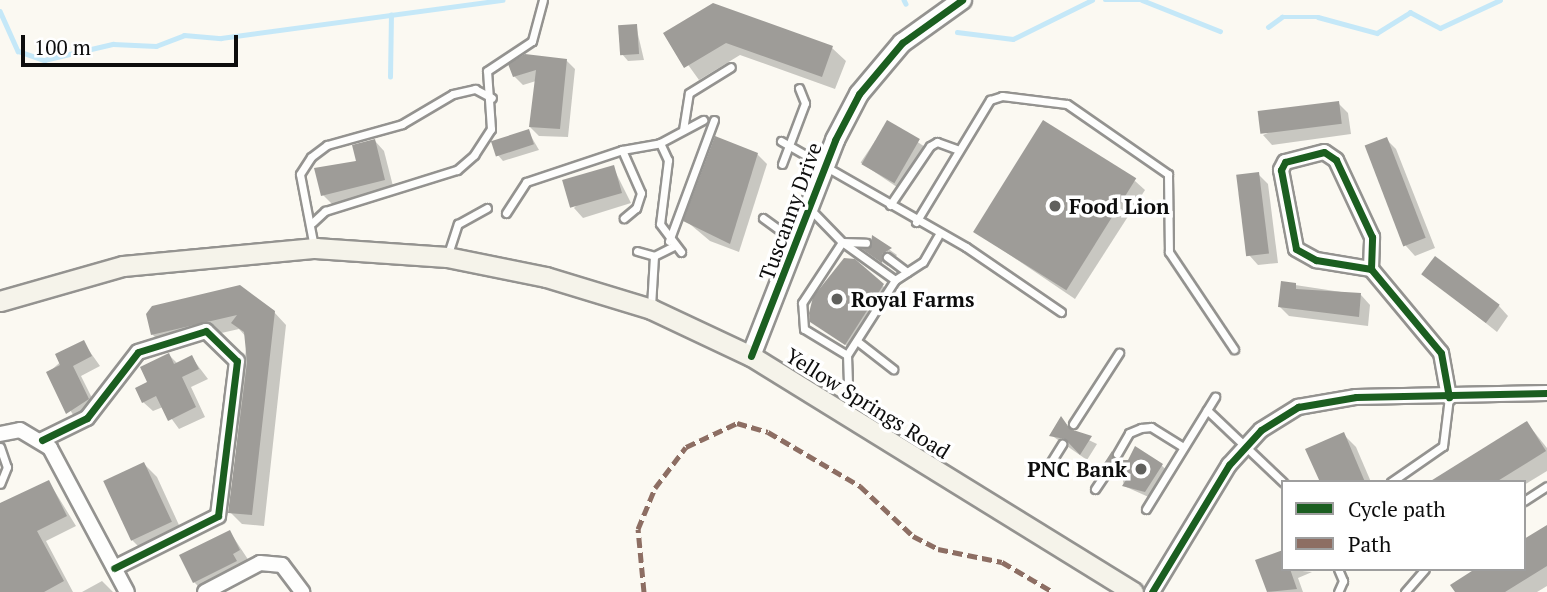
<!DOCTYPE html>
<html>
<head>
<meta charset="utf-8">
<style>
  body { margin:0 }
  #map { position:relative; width:1547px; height:592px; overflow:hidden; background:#fbf9f2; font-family:"PT Serif",serif }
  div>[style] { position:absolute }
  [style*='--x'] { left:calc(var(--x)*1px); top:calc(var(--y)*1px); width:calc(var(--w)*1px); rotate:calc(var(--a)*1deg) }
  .shadow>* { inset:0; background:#0003; transform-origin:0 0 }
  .stream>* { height:4.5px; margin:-2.25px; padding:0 2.25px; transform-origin:2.25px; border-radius:2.25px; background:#c5e8f8 }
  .building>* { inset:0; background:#9e9c98; transform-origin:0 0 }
  .roads { filter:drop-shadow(2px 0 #949390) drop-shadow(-2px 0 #949390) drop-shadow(0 2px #949390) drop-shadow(0 -2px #949390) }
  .service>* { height:7px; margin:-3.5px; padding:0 3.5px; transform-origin:3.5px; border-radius:3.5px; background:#fefefd }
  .minor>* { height:14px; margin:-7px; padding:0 7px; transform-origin:7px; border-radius:7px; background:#fefefd }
  .tertiary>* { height:18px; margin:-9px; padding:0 9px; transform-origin:9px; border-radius:9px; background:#fefefd }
  .secondary>* { height:19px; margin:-9.5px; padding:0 9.5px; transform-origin:9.5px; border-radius:9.5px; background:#f5f3ea }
  .quiet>* { height:5px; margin-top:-2.5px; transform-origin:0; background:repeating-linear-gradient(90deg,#8d6e63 0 10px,transparent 0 15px) }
  .cycleway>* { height:7px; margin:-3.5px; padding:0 3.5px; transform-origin:3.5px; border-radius:3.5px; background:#1b5e20 }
  .dots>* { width:19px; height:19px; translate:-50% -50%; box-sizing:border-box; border:4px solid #fff; border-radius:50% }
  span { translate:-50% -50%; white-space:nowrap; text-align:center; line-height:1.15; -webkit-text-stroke:7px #fff; paint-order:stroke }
  .poi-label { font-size:21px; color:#0d0d0d; font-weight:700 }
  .left { translate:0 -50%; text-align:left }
  .right { translate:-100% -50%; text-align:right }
  .street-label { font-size:21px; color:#0d0d0d }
  .legend { position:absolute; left:1281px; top:480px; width:245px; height:91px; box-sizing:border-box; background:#fff; border:2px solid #9e9e9e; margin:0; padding:9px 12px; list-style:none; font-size:21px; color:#0d0d0d }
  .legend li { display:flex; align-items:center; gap:14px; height:35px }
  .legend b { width:35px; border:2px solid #9e9e9e }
  .scale { position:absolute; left:21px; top:35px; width:217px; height:32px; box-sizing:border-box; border:4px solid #0d0d0d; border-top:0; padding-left:9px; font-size:21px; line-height:24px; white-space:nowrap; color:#0d0d0d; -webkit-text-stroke:5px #fff; paint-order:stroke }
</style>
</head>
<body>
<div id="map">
  <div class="shadow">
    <div style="clip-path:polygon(713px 5px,832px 48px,846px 61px,835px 89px,740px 55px,699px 80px,666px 34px)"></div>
    <div style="clip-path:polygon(636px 26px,644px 60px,628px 61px,622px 54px)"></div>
    <div style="clip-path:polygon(566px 60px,575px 69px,568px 137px,539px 136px,530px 127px,536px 81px,523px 85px,514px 76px)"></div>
    <div style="clip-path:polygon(1338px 103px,1348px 113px,1351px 134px,1272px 145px,1263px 135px)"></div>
    <div style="left:888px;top:122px;width:50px;height:49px;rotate:34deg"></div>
    <div style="clip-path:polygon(528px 131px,539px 150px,503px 161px,497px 154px)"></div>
    <div style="clip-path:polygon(1387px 140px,1396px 149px,1435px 248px,1415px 256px,1406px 246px)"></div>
    <div style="clip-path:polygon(375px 141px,384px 151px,394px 190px,333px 205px,323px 195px)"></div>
    <div style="clip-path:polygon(757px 154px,767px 164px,739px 252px,710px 241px,685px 220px)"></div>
    <div style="clip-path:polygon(613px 167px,631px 203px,583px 218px,574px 208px)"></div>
    <div style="clip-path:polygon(1258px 174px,1268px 184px,1278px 263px,1258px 265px,1249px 255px)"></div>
    <div style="clip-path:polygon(1135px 181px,1145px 190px,1075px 299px,976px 232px)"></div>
    <div style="clip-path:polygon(873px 238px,897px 255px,888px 266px,871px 255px)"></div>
    <div style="clip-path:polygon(1424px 274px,1499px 306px,1508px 316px,1497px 332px)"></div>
    <div style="clip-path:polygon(1282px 283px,1361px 295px,1370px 305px,1368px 326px,1289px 316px,1279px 306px)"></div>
    <div style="clip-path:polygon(883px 286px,887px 290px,850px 348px,811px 321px)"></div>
    <div style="clip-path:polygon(153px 307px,274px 312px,286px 325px,264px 526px,242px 524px,230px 512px,247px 338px,239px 329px,164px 346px,152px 334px)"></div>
    <div style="clip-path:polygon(83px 342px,100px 366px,81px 376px,98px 410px,78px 423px,48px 373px)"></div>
    <div style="clip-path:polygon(169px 355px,178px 364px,192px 358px,208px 379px,191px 387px,205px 417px,179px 429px,163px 407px,153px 411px,143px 402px)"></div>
    <div style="clip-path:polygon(1527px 423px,1547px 448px,1547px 471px,1524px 485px,1432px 482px)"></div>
    <div style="clip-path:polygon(1072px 432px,1097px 444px,1087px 460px,1051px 435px)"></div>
    <div style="clip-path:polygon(1343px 434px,1356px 447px,1371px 482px,1322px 482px)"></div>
    <div style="clip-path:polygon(1112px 454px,1120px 462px,1161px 465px,1170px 473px,1153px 499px,1124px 486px,1121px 471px,1106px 465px)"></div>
    <div style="clip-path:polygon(144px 464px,157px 477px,184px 536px,145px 553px,132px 540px)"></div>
    <div style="clip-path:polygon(49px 482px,76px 526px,46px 541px,73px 592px,0 592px,0 507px)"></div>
    <div style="clip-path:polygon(1547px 527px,1547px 586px,1537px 592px,1457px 592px,1524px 569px)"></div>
    <div style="clip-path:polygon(230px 532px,249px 561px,242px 564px,245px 571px,204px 592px,194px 582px)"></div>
    <div style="clip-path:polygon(1257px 561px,1283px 569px,1312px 572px,1298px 578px,1303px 592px,1269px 592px)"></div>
    <div style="clip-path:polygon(102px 581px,113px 592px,82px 592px)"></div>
  </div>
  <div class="stream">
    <div style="--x:904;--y:0;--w:4;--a:63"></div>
    <div style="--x:1105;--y:0;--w:37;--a:0"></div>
    <div style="--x:1142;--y:0;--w:84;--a:21.7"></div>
    <div style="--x:0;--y:11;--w:44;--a:65.8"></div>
    <div style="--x:18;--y:51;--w:28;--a:19"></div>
    <div style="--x:44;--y:60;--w:71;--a:-13.1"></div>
    <div style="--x:113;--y:44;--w:43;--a:2.7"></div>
    <div style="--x:156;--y:46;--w:30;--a:-21"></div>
    <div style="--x:184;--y:35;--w:37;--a:5"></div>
    <div style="--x:221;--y:38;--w:284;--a:-7.7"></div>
    <div style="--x:1268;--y:27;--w:17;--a:-36"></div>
    <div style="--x:1282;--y:17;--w:36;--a:0"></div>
    <div style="--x:1318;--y:17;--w:61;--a:15.2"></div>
    <div style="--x:1377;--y:33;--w:39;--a:-32"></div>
    <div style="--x:1410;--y:12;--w:34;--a:28"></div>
    <div style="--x:1440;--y:28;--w:66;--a:-25"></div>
    <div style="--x:957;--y:32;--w:56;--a:7.1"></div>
    <div style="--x:1013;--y:39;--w:88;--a:-26.3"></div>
    <div style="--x:390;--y:77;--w:62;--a:-89.1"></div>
  </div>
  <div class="building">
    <div style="clip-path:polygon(713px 3px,833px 46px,822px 77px,726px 43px,684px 68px,663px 33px)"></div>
    <div style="left:637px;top:24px;width:30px;height:19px;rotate:86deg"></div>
    <div style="clip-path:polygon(525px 54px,567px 59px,560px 129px,529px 127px,536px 70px,513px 77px,508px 64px)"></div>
    <div style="left:1339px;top:101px;width:23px;height:82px;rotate:83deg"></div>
    <div style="left:887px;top:120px;width:38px;height:51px;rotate:30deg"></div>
    <div style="left:1043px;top:120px;width:110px;height:132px;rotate:32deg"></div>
    <div style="left:529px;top:129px;width:16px;height:40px;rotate:72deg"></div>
    <div style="clip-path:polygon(715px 136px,758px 153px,730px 244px,683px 221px)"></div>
    <div style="left:1387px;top:137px;width:108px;height:24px;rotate:69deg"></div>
    <div style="clip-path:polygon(375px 139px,385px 180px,321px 196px,314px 168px,356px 161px,352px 145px)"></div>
    <div style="left:614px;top:165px;width:29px;height:54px;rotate:74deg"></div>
    <div style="left:1259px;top:172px;width:82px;height:23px;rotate:83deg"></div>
    <div style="clip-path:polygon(872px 235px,892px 248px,882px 254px,882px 263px,862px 249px,871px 246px)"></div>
    <div style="left:1435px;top:256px;width:81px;height:23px;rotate:37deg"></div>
    <div style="clip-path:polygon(844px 258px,855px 259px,884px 284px,845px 345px,810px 322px,809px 313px,813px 297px)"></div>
    <div style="clip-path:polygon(1281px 281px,1296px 283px,1296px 289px,1361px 293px,1359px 317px,1278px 307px)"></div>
    <div style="clip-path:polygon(240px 285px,275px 311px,252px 515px,228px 513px,247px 362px,244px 332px,231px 323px,237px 315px,151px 335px,146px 314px,152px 306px)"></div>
    <div style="clip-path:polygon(84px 340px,92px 356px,73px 366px,89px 399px,66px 414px,46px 372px,60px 365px,55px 354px)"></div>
    <div style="clip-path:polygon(169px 353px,174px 364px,192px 355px,199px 369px,182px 377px,196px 407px,168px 421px,156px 396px,142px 403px,135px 388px,147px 382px,140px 367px)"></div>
    <div style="clip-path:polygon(1061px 416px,1070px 429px,1092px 436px,1080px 455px,1065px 439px,1049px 436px)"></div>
    <div style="clip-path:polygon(1527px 421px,1546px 451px,1496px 482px,1429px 482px)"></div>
    <div style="clip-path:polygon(1344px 432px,1365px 482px,1320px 482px,1305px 449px)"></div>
    <div style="clip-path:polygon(1135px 446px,1163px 464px,1145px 492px,1122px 486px,1126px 480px,1113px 463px,1103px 465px,1112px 451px,1115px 460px,1128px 460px)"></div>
    <div style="left:144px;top:462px;width:66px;height:45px;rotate:65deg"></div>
    <div style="clip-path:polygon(49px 480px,67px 516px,37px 531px,64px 581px,44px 592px,0 592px,0 503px)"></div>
    <div style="clip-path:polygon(1547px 525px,1547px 566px,1505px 592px,1455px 592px,1450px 585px,1475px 569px,1524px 569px,1524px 539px)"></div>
    <div style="clip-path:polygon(230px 530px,240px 550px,233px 554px,237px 561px,193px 583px,179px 555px)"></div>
    <div style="clip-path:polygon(1283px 550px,1283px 569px,1290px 569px,1297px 589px,1267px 592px,1255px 560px)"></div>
  </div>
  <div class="roads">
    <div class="service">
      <div style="--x:683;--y:130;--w:37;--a:-81"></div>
      <div style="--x:689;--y:93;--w:49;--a:-31.8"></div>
      <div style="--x:781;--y:141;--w:213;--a:29.8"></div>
      <div style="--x:966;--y:247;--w:115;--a:34.4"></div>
      <div style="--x:660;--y:143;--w:19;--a:65"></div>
      <div style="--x:668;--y:160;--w:64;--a:97.1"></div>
      <div style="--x:660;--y:224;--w:35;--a:53"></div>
      <div style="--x:622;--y:150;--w:39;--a:-10"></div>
      <div style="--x:660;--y:143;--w:49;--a:-28.1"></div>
      <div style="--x:782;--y:164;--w:65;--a:-69.3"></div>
      <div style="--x:805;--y:103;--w:16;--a:-112"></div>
      <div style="--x:890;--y:205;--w:71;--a:-55.9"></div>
      <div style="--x:930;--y:146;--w:8;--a:-30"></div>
      <div style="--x:937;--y:142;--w:23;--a:20"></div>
      <div style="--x:810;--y:209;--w:46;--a:45.9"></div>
      <div style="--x:842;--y:242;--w:65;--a:35.6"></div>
      <div style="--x:506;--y:213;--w:37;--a:-57"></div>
      <div style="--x:526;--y:182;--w:101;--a:-18.4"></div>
      <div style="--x:622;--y:150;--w:47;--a:66.2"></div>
      <div style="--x:641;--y:193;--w:16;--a:108"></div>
      <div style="--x:636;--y:208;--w:16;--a:140"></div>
      <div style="--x:763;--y:218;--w:41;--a:36"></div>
      <div style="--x:916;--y:222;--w:143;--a:-58.8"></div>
      <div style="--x:990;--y:100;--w:13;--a:-18"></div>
      <div style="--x:1002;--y:96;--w:65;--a:7"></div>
      <div style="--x:1067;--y:104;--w:123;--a:34.7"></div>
      <div style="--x:1168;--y:174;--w:78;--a:89.3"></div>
      <div style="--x:1169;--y:252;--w:117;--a:56.2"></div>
      <div style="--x:312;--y:223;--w:18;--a:-43"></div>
      <div style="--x:325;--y:211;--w:138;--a:-17.3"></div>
      <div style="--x:457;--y:170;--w:23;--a:-41"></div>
      <div style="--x:474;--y:155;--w:31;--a:-57"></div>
      <div style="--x:491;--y:129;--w:58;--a:-93.9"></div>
      <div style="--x:487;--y:71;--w:54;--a:-33.7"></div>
      <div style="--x:532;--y:41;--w:42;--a:-75"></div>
      <div style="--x:669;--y:241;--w:129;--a:-69.6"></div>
      <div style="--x:314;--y:247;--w:74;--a:-100.9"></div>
      <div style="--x:300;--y:174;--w:20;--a:-57"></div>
      <div style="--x:311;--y:157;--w:20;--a:-37"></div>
      <div style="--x:327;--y:145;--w:78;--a:-15.6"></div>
      <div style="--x:402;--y:124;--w:59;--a:-30.5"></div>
      <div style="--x:453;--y:94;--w:23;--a:-13"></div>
      <div style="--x:475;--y:89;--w:19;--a:28"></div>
      <div style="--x:637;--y:251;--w:18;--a:16"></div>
      <div style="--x:654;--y:256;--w:51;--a:93.4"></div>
      <div style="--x:654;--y:256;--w:22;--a:-27"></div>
      <div style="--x:447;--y:257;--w:35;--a:-72"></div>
      <div style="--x:458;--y:224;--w:33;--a:-29"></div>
      <div style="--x:887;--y:257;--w:25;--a:37"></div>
      <div style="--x:857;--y:341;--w:46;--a:37.9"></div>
      <div style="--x:847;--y:355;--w:50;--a:-148.8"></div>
      <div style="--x:804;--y:329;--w:26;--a:-94"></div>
      <div style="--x:802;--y:303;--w:73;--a:-56.7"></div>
      <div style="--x:842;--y:242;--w:24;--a:2"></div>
      <div style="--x:1207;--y:410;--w:105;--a:43.5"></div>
      <div style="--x:849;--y:412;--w:57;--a:-92"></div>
      <div style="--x:847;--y:355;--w:89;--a:-57.4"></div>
      <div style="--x:895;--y:280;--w:33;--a:-33"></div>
      <div style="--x:923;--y:262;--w:30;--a:-60"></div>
      <div style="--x:1073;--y:424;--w:85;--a:-57.1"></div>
      <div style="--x:0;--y:447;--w:21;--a:71"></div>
      <div style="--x:7;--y:467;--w:18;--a:112"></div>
      <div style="--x:1117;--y:454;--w:24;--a:-60"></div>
      <div style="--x:1129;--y:433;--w:13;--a:-23"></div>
      <div style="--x:1141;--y:428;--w:10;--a:-6"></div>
      <div style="--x:1151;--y:427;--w:36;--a:32"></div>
      <div style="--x:1049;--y:465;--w:25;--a:-58"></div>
      <div style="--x:1391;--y:482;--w:63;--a:-34.7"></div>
      <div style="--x:1443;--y:446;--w:49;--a:-83"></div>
      <div style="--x:1095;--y:489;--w:25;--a:-56"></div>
      <div style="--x:1524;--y:501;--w:27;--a:-33"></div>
      <div style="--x:1146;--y:509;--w:132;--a:-58.4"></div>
      <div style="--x:1338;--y:569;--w:13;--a:67"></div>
      <div style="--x:1343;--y:581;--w:12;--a:114"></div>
      <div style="--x:1405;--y:592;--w:30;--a:-49"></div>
    </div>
    <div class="minor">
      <div style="--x:1371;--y:269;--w:32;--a:-88"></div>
      <div style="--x:1372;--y:237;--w:85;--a:-115.1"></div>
      <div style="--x:1336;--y:160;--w:14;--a:-146"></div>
      <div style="--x:1324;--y:152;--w:40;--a:165.6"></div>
      <div style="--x:1285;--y:162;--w:9;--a:117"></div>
      <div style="--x:1281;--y:170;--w:80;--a:79.2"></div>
      <div style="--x:1296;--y:249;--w:23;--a:29"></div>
      <div style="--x:1316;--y:260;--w:56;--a:9.3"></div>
      <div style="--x:1371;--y:269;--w:109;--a:50.2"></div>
      <div style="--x:1441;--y:353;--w:45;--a:79.7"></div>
      <div style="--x:0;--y:434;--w:20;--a:-11"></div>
      <div style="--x:20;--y:430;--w:35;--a:31"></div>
      <div style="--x:50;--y:448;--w:163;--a:61.9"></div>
      <div style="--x:42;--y:440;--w:50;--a:-26.1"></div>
      <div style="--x:87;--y:418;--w:83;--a:-52.3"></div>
      <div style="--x:138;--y:352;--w:71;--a:-17.2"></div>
      <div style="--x:206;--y:331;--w:43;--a:44.1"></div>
      <div style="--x:237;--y:361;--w:156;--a:97"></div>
      <div style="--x:218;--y:516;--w:116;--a:153.4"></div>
      <div style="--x:205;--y:592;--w:62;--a:-27.8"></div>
      <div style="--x:260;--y:563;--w:22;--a:5"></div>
      <div style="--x:282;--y:565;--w:34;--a:53"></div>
      <div style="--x:1152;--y:592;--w:149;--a:-58.8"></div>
      <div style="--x:1229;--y:465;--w:47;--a:-47.6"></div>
      <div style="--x:1261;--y:430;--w:44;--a:-31.9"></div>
      <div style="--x:1298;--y:407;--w:59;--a:-9.8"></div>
      <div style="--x:1356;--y:397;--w:191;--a:-1.2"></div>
    </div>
    <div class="tertiary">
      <div style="--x:751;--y:356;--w:232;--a:-68.7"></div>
      <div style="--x:835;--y:140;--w:52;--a:-62.4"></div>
      <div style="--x:859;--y:94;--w:67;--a:-49.9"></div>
      <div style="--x:902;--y:43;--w:74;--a:-35.6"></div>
    </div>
    <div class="secondary">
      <div style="--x:0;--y:301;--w:128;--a:-15.9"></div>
      <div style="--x:123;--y:266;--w:193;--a:-5.4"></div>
      <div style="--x:315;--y:248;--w:132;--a:3.9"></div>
      <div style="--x:447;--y:257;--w:101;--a:11.4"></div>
      <div style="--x:546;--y:277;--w:110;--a:16.9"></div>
      <div style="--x:651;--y:309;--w:110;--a:25.2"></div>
      <div style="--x:751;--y:356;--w:449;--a:31.7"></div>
    </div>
  </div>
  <div class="quiet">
    <div style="--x:644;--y:592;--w:63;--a:-95.4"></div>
    <div style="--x:638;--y:529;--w:44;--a:-67.5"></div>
    <div style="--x:655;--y:488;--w:51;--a:-52.9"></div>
    <div style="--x:686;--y:447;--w:56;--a:-25.2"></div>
    <div style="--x:737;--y:423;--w:32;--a:16"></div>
    <div style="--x:768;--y:432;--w:107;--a:30.4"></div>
    <div style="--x:860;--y:486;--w:73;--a:43.3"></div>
    <div style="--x:913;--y:536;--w:28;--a:27"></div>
    <div style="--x:938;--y:549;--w:65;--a:11.5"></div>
    <div style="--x:1002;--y:562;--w:59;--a:30.5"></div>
  </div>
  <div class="cycleway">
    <div style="--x:1371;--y:269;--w:32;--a:-88"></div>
    <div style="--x:1372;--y:237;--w:85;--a:-115.1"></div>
    <div style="--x:1336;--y:160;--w:14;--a:-146"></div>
    <div style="--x:1324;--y:152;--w:40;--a:165.6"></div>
    <div style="--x:1285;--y:162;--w:9;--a:117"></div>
    <div style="--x:1281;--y:170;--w:80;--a:79.2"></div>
    <div style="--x:1296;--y:249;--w:23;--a:29"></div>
    <div style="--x:1316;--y:260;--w:56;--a:9.3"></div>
    <div style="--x:1371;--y:269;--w:109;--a:50.2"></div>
    <div style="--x:1441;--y:353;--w:45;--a:79.7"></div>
    <div style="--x:751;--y:356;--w:232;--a:-68.7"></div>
    <div style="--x:835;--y:140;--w:52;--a:-62.4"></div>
    <div style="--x:859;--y:94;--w:67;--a:-49.9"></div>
    <div style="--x:902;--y:43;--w:74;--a:-35.6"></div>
    <div style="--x:42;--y:440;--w:50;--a:-26.1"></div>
    <div style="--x:87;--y:418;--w:83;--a:-52.3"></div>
    <div style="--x:138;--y:352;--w:71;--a:-17.2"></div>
    <div style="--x:206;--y:331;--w:43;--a:44.1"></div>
    <div style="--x:237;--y:361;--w:156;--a:97"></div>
    <div style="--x:218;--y:516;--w:116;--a:153.4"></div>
    <div style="--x:1152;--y:592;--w:149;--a:-58.8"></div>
    <div style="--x:1229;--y:465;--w:47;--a:-47.6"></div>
    <div style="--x:1261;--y:430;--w:44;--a:-31.9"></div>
    <div style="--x:1298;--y:407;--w:59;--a:-9.8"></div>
    <div style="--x:1356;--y:397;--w:191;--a:-1.2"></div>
  </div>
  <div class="dots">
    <div style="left:1055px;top:206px;background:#60605d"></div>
    <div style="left:837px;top:299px;background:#60605d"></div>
    <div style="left:1141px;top:469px;background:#60605d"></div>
  </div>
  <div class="poi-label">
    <span class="left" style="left:1069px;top:206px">Food Lion</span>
    <span class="left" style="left:851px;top:299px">Royal Farms</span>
    <span class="right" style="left:1127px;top:469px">PNC Bank</span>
  </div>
  <div class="street-label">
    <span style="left:790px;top:211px;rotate:-70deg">Tuscanny Drive</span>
    <span style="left:868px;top:403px;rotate:32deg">Yellow Springs Road</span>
  </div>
  <ul class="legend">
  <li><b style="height:9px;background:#1b5e20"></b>Cycle path</li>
  <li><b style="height:9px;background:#8d6e63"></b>Path</li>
  </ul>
  <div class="scale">100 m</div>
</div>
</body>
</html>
